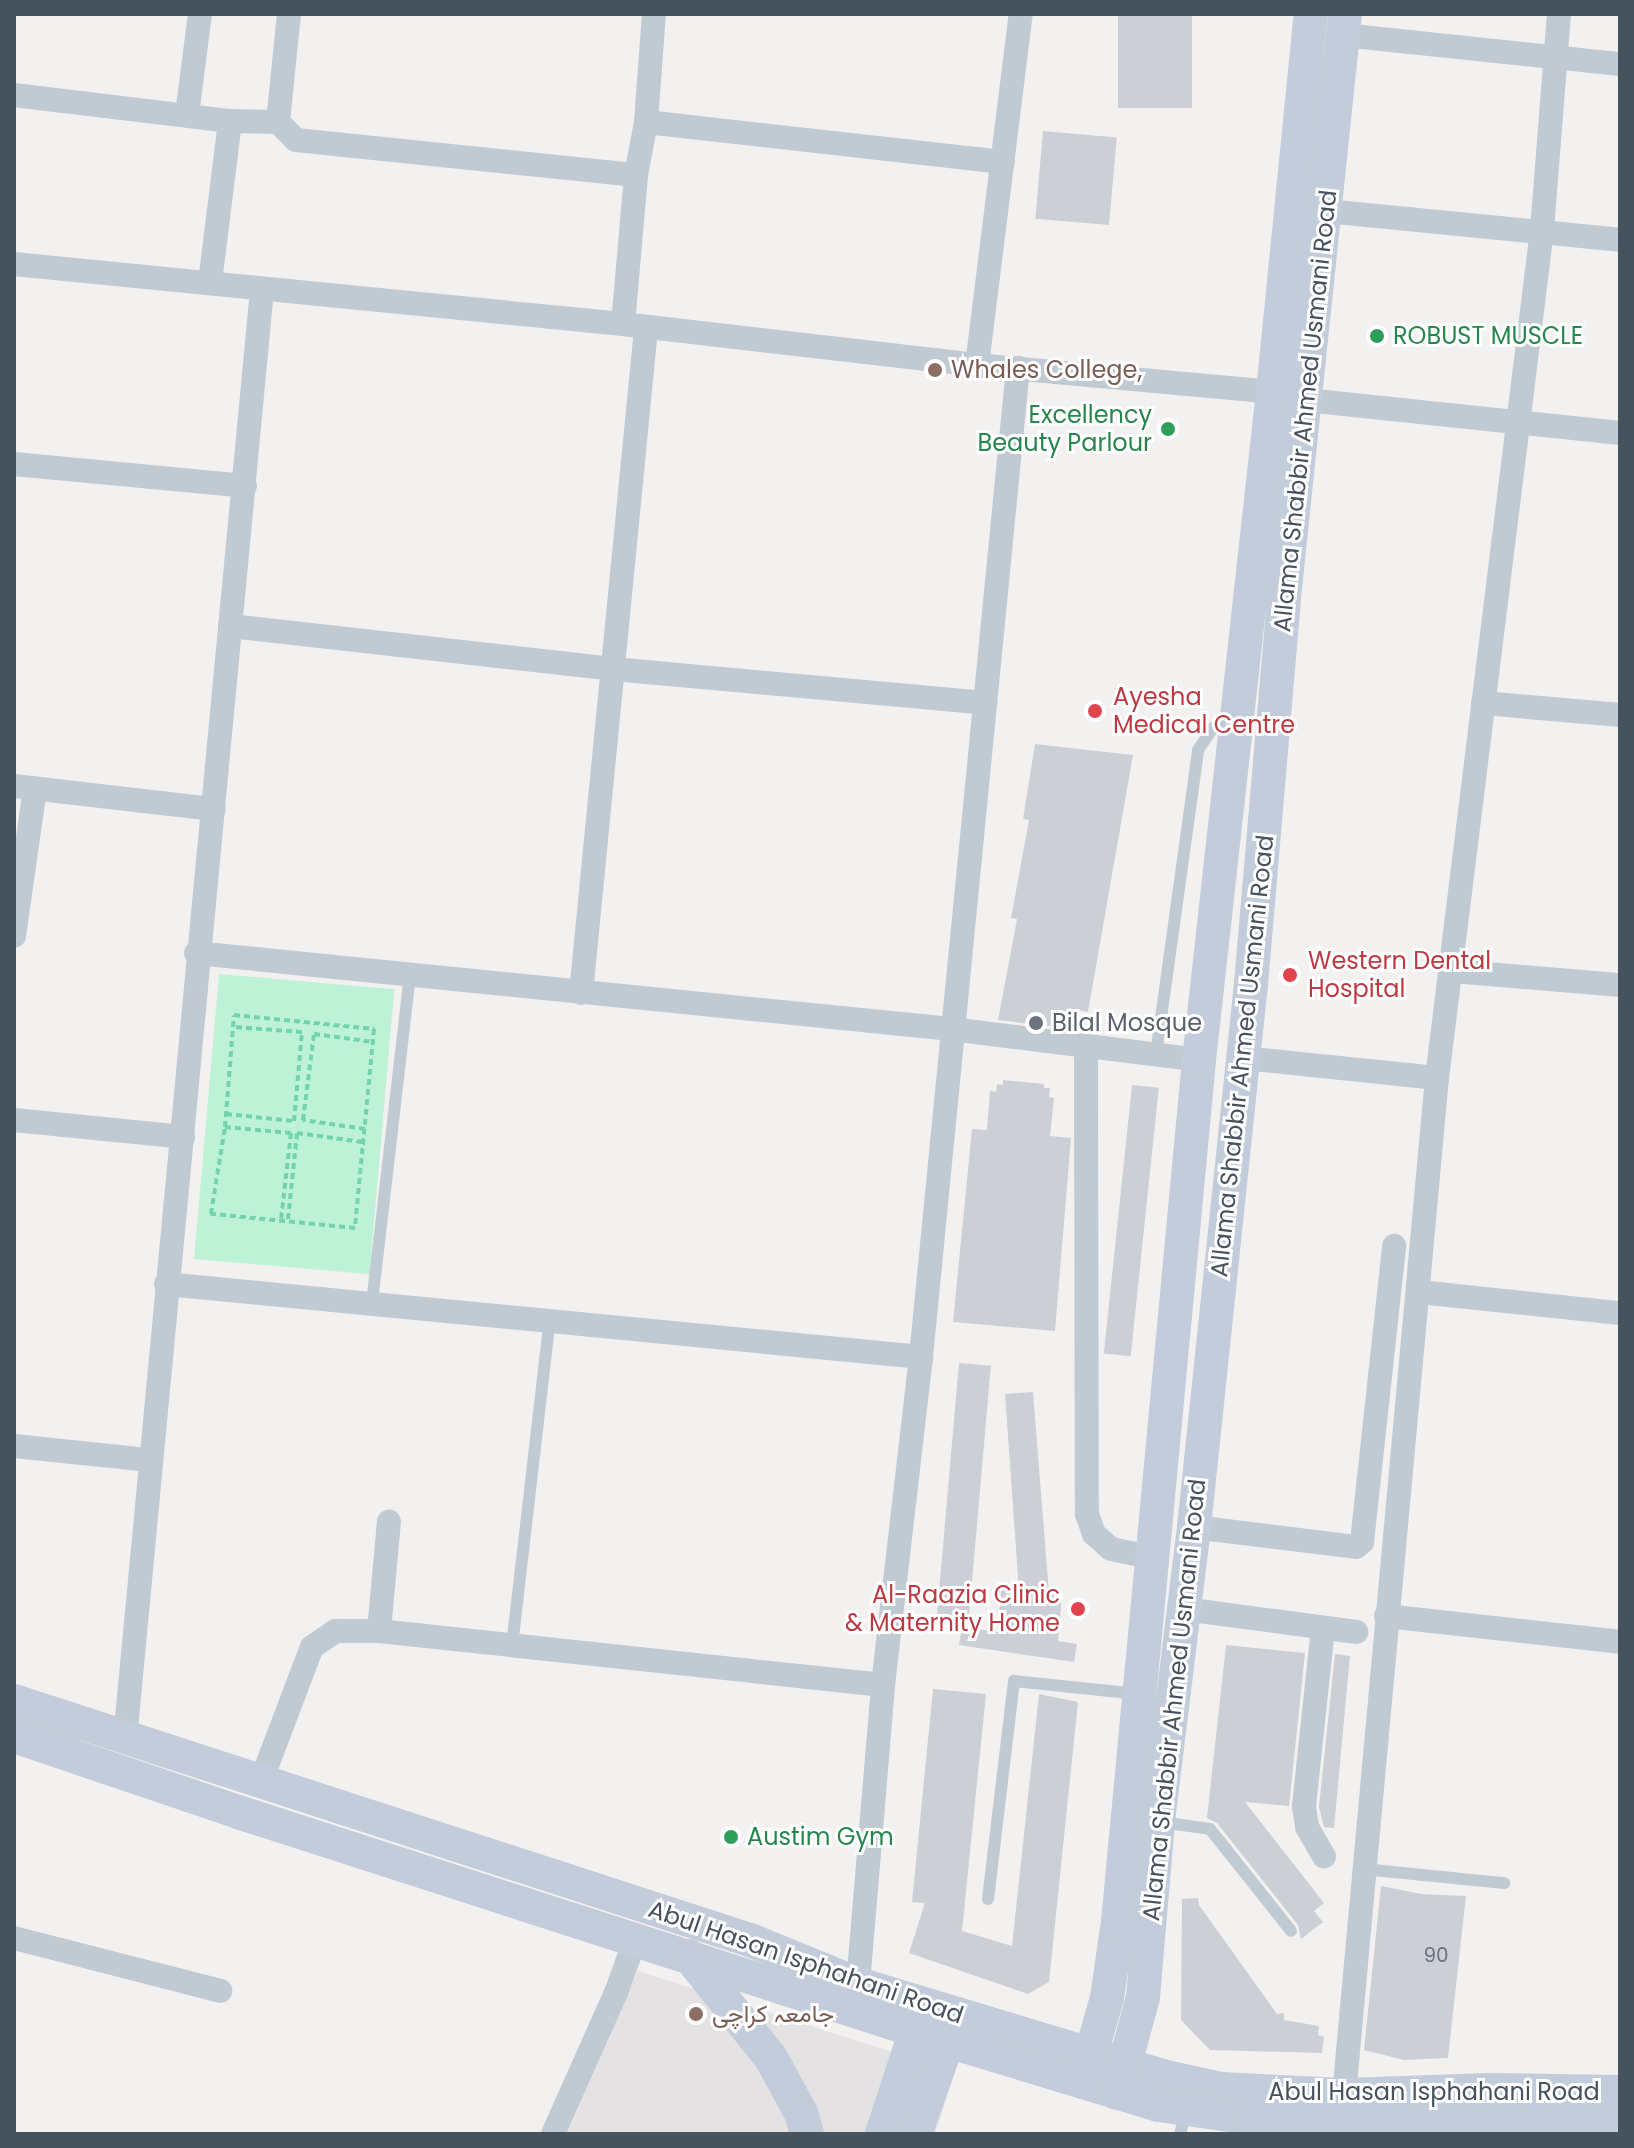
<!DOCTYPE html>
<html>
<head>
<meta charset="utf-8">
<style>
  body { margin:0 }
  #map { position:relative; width:1634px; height:2148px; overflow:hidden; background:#f3f1f0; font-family:Poppins,Vazirmatn,sans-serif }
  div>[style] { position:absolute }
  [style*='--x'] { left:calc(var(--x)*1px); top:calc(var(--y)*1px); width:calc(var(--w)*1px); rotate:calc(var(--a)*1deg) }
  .education>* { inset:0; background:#e4e2e2 }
  .green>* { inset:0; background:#bdf2d6; transform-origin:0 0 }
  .building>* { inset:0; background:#cccfd6; transform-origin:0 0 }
  .path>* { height:4px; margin-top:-2px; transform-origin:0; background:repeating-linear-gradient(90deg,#73d3ab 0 6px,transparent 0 10px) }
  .service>* { height:12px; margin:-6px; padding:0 6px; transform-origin:6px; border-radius:6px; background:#c0cad3 }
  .minor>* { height:24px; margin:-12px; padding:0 12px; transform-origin:12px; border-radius:12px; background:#c0cad3 }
  .secondary>* { height:34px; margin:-17px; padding:0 17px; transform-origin:17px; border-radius:17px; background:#c2ccda }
  .dots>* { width:22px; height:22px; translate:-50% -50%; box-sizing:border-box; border:4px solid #fff; border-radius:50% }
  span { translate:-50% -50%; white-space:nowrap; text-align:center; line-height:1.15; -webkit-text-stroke:6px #fff; paint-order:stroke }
  .number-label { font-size:20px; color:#68717d }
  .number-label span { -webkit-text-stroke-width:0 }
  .leisure-label { font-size:24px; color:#27864d }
  .left { translate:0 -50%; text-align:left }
  .right { translate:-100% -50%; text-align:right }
  .education-label { font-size:24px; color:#785e54 }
  .street-label { font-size:24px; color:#47525f }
  .health-label { font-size:24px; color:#be3a42 }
  .worship-label { font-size:24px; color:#5b616d }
  .frame { position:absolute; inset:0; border:16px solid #47525f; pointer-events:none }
</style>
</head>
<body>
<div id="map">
  <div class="education">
    <div style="clip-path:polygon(638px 1971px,955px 2072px,935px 2134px,567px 2134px)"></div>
  </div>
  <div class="green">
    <div style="left:219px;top:974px;width:176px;height:286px;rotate:5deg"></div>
  </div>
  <div class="building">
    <div style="left:1118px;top:14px;width:74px;height:94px"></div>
    <div style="left:1043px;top:131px;width:74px;height:88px;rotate:5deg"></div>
    <div style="clip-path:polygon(1035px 744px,1133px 755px,1088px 1012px,1078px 1010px,1074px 1029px,998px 1020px,1017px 919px,1011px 918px,1029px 820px,1023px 819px)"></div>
    <div style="clip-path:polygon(1003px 1080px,1044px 1084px,1044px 1088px,1050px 1088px,1049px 1097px,1054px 1098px,1050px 1136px,1071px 1138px,1055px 1331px,953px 1322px,972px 1129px,987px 1130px,990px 1091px,996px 1092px,997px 1084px,1003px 1085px)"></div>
    <div style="left:1132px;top:1085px;width:27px;height:270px;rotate:6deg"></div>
    <div style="left:959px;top:1363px;width:32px;height:253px;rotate:5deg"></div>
    <div style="clip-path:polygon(1033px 1392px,1049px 1593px,1062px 1594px,1058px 1641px,1077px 1644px,1074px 1662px,959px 1645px,962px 1627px,998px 1632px,1001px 1589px,1019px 1591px,1005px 1394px)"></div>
    <div style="clip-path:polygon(1226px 1645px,1305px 1653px,1289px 1806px,1245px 1802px,1324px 1903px,1314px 1911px,1323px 1922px,1301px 1939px,1298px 1925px,1217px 1823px,1207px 1818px)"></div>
    <div style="clip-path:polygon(1335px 1654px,1350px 1656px,1334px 1828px,1324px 1827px,1319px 1807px)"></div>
    <div style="clip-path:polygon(933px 1689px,986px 1694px,962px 1931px,1012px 1946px,1039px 1694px,1078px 1702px,1049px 1982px,1028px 1994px,909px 1953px,925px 1903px,912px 1902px)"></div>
    <div style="clip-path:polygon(1381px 1886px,1421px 1894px,1466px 1896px,1448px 2058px,1404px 2060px,1364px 2050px)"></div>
    <div style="clip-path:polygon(1198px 1898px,1199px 1905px,1277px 2014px,1284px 2013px,1284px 2020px,1319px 2026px,1318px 2035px,1324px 2037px,1322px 2053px,1210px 2050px,1181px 2020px,1182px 1899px)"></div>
  </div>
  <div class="path">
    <div style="--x:234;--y:1015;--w:141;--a:5.7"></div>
    <div style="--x:374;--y:1029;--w:200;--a:95.5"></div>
    <div style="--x:355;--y:1228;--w:145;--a:-174.4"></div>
    <div style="--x:211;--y:1214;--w:88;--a:-80.9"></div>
    <div style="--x:225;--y:1127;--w:112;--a:-85.4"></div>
    <div style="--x:226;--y:1114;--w:68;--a:5.9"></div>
    <div style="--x:294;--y:1121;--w:89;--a:-84.9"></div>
    <div style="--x:302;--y:1032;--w:68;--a:-175.8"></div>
    <div style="--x:225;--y:1127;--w:66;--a:5.2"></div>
    <div style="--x:291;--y:1133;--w:87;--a:96.6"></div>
    <div style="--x:365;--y:1129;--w:63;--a:-171.7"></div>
    <div style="--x:303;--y:1120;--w:87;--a:-82.7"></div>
    <div style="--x:314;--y:1034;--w:60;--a:7.7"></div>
    <div style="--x:288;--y:1219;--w:86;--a:-84"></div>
    <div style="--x:297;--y:1133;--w:66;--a:7.9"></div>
  </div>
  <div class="service">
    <div style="--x:1156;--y:1054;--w:307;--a:-82.1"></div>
    <div style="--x:1198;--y:750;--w:27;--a:-56"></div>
    <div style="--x:1213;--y:728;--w:22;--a:-21"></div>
    <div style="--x:372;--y:1303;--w:331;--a:-83.4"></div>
    <div style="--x:512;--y:1646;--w:329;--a:-83.4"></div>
    <div style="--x:1161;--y:1822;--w:49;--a:8.1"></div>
    <div style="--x:1210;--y:1829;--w:130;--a:51.5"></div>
    <div style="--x:1363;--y:1869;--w:142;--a:5.7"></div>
    <div style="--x:988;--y:1899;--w:220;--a:-83.2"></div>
    <div style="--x:1014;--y:1681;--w:125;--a:6"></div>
    <div style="--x:1180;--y:2134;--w:24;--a:-75"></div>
  </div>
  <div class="minor">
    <div style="--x:1343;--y:35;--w:279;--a:6"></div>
    <div style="--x:14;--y:95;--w:218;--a:6.9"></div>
    <div style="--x:230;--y:121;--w:48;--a:1.2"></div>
    <div style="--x:278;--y:122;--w:25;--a:45"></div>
    <div style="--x:296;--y:140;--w:342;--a:5.9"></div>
    <div style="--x:187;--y:115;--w:102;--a:-82.7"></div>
    <div style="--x:278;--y:122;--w:109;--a:-84.2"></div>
    <div style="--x:646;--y:122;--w:359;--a:6.4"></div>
    <div style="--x:1326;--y:211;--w:295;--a:5.6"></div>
    <div style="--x:14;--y:264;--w:612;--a:5.63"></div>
    <div style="--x:623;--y:324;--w:356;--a:6.6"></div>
    <div style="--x:977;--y:365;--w:297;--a:5.2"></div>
    <div style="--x:210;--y:282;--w:162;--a:-82.9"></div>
    <div style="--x:623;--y:324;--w:150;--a:-85"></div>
    <div style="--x:636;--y:175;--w:54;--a:-79.3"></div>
    <div style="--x:646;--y:122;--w:108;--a:-85.8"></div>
    <div style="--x:977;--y:365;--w:354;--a:-82.9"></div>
    <div style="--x:1306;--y:400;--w:316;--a:6"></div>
    <div style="--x:14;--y:464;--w:232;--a:5.4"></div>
    <div style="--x:230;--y:626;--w:385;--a:6.4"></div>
    <div style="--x:613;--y:669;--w:374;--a:5.2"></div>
    <div style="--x:1483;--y:703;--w:138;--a:5"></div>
    <div style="--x:14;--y:786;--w:201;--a:6.6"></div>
    <div style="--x:14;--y:936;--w:149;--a:-81.9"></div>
    <div style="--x:196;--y:953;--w:759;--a:5.75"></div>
    <div style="--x:951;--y:1029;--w:250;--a:7.1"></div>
    <div style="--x:1452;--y:971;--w:169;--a:4.8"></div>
    <div style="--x:581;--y:993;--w:667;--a:-84.41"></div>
    <div style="--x:1086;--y:1046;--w:468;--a:89.9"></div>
    <div style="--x:1087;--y:1514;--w:21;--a:71"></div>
    <div style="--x:1094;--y:1534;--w:23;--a:41"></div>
    <div style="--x:1111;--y:1549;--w:45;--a:11.6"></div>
    <div style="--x:1243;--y:1058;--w:195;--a:5.9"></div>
    <div style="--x:14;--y:1120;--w:170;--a:5.7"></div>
    <div style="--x:166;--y:1284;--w:759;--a:5.52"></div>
    <div style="--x:1419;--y:1292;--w:202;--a:6"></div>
    <div style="--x:14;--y:1446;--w:137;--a:5.9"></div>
    <div style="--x:1194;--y:1527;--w:163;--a:7"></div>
    <div style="--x:1356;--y:1547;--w:8;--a:-40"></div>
    <div style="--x:1362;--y:1542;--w:298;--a:-83.8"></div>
    <div style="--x:1184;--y:1609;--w:174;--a:7.6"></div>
    <div style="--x:1386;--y:1616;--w:235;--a:6.3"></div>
    <div style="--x:1323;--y:1628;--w:180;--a:96.1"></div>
    <div style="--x:1304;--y:1807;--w:20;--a:81"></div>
    <div style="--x:1307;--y:1827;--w:34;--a:60"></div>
    <div style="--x:379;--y:1631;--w:110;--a:-84.8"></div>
    <div style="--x:125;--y:1739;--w:1456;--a:-84.6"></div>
    <div style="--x:261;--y:1781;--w:143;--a:-69.2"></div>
    <div style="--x:312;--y:1647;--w:29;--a:-34"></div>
    <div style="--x:336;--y:1631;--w:43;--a:0"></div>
    <div style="--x:379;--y:1631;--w:507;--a:6.12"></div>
    <div style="--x:14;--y:1938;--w:213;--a:14.4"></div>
    <div style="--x:858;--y:1984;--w:300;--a:-85.2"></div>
    <div style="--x:883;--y:1685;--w:330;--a:-83.4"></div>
    <div style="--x:921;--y:1357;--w:994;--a:-84.4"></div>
    <div style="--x:1344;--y:2095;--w:1021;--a:-84.78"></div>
    <div style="--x:1437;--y:1078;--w:854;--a:-82.94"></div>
    <div style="--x:1542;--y:230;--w:217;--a:-85.5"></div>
    <div style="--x:553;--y:2134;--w:158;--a:-66"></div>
    <div style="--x:617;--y:1990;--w:53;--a:-70.2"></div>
  </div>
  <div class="secondary">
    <div style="--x:14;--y:1701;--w:774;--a:17.99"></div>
    <div style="--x:750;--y:1940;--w:117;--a:22.2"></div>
    <div style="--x:858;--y:1984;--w:318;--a:16.8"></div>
    <div style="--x:1162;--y:2076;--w:60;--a:12.4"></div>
    <div style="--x:1221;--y:2089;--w:123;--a:2.8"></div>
    <div style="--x:1344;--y:2095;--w:145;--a:-2"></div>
    <div style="--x:1489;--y:2090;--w:131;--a:0.9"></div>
    <div style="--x:14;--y:1736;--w:237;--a:18.7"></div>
    <div style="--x:238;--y:1812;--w:746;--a:17.88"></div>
    <div style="--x:948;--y:2041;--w:220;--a:16.9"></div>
    <div style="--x:1159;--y:2105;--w:92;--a:8.1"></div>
    <div style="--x:1250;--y:2118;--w:370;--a:1.2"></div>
    <div style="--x:689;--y:1956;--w:131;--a:51.2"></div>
    <div style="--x:771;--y:2058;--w:63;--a:61.4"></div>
    <div style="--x:801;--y:2113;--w:22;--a:74"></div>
    <div style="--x:1083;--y:2082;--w:87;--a:-74.1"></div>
    <div style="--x:1107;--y:1998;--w:77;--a:-81.8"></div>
    <div style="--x:1118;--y:1922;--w:866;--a:-84.63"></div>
    <div style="--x:1199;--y:1060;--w:672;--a:-83.68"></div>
    <div style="--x:1273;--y:392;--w:380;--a:-84.3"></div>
    <div style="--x:1117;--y:2093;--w:99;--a:-74.8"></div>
    <div style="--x:1143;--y:1997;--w:177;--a:-85.1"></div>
    <div style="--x:1158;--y:1821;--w:296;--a:-83"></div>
    <div style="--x:1194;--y:1527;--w:546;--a:-84.01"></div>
    <div style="--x:1251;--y:984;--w:378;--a:-85.1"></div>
    <div style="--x:1283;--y:607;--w:596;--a:-84.03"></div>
    <div style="--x:882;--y:2134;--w:109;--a:-71.9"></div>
    <div style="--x:915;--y:2134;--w:99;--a:-70.5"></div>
  </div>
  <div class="dots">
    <div style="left:1377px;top:336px;background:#2e9e5b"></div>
    <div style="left:935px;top:370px;background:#8d6e63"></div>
    <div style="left:1168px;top:429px;background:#2e9e5b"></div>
    <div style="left:1095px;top:711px;background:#e0444e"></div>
    <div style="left:1290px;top:975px;background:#e0444e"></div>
    <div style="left:1036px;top:1023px;background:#6b7280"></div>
    <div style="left:1078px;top:1609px;background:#e0444e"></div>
    <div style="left:731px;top:1837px;background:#2e9e5b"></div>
    <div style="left:696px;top:2014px;background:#8d6e63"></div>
  </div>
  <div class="number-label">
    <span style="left:1436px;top:1955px">90</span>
  </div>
  <div class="leisure-label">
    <span class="left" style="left:1393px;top:336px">ROBUST MUSCLE</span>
    <span class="right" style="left:1152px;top:429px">Excellency<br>Beauty Parlour</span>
    <span class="left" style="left:747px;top:1837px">Austim Gym</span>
  </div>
  <div class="education-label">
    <span class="left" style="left:951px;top:370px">Whales College,</span>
    <span class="left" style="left:712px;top:2014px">جامعہ کراچی</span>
  </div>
  <div class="street-label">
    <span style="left:1305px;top:411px;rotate:-84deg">Allama Shabbir Ahmed Usmani Road</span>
    <span style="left:1242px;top:1056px;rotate:-84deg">Allama Shabbir Ahmed Usmani Road</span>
    <span style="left:1174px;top:1700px;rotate:-84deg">Allama Shabbir Ahmed Usmani Road</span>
    <span style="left:806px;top:1962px;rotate:19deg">Abul Hasan Isphahani Road</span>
    <span style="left:1434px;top:2092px">Abul Hasan Isphahani Road</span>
  </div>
  <div class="health-label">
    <span class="left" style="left:1113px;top:711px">Ayesha<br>Medical Centre</span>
    <span class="left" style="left:1308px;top:975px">Western Dental<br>Hospital</span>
    <span class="right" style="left:1060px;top:1609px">Al-Raazia Clinic<br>&amp; Maternity Home</span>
  </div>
  <div class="worship-label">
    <span class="left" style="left:1052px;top:1023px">Bilal Mosque</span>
  </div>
  <div class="frame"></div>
</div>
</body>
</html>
